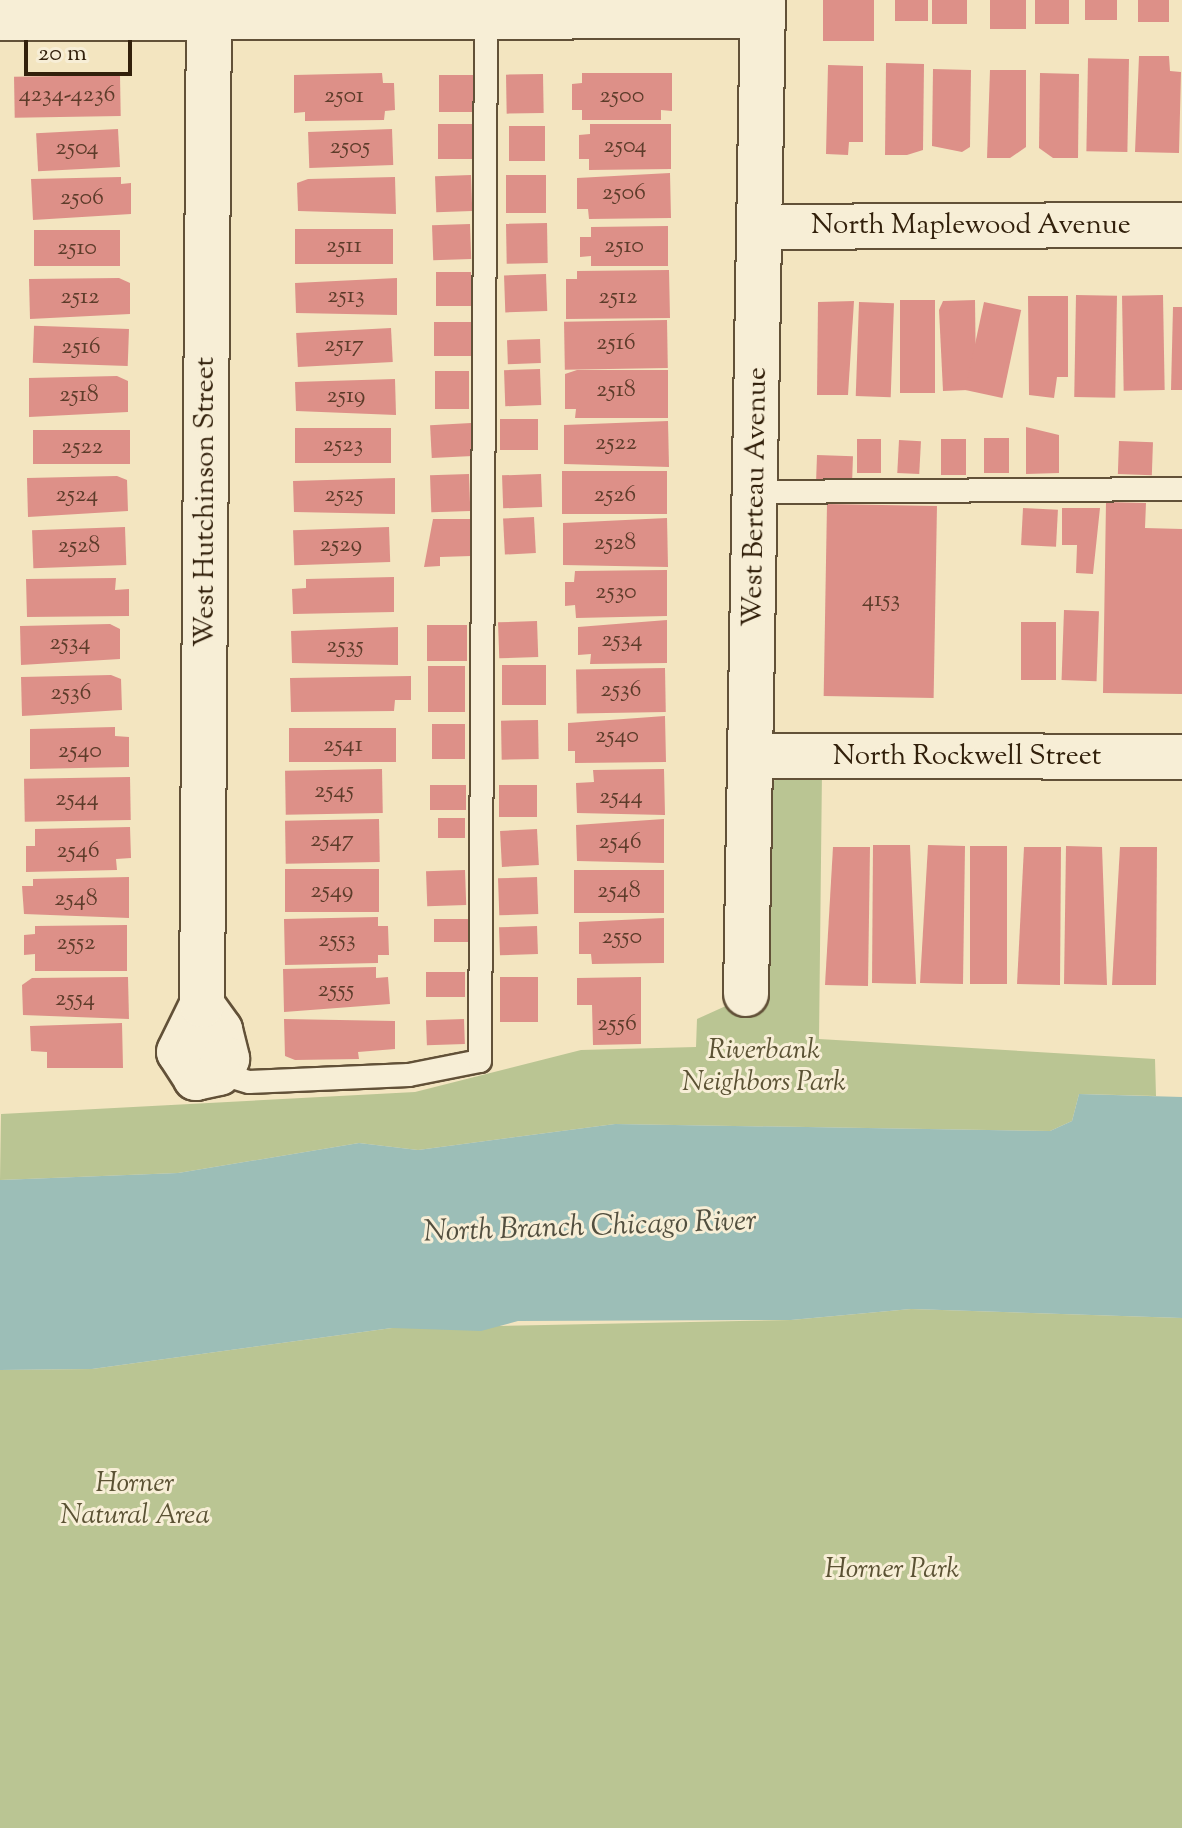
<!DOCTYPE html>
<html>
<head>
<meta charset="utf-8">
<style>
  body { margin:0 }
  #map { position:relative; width:1182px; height:1828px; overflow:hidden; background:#f3e5c0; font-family:"Sorts Mill Goudy",serif }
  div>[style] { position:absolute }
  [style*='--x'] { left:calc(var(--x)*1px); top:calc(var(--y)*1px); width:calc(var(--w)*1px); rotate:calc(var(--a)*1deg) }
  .green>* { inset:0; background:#bac593 }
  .water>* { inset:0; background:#9cbeb7 }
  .building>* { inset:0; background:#dd9088; transform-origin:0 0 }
  .roads { filter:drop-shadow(2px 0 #625138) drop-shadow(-2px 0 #625138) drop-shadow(0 2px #625138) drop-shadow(0 -2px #625138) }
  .service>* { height:22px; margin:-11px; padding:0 11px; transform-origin:11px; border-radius:11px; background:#f7eed6 }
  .minor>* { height:44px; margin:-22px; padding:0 22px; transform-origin:22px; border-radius:22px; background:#f7eed6 }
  span { translate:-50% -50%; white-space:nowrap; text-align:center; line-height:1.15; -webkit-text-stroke:6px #f7eed6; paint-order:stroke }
  .number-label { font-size:24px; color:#5d3c2a }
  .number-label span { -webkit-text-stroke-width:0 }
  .street-label { font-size:28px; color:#32200b }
  .park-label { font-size:28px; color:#5b5234; font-style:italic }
  .water-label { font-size:30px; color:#524f3f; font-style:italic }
  .scale { position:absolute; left:24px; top:40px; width:108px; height:36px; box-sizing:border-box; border:4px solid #32200b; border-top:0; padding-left:10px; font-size:24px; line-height:28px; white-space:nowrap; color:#32200b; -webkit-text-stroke:6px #f7eed6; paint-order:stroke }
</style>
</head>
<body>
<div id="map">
  <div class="green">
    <div style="clip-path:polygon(822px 771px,819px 1039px,1155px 1059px,1156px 1096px,1079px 1094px,1072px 1121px,1050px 1131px,615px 1124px,418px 1150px,359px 1143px,178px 1173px,0 1180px,1px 1114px,415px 1092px,581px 1050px,696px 1047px,697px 1019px,728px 1005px,766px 782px)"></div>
    <div style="clip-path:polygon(911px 1309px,1182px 1318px,1182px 1828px,0 1828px,0 1370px,92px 1369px,392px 1328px,791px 1320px)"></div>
  </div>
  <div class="water">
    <div style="clip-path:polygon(1079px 1094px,1182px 1097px,1182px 1318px,911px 1309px,791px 1320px,518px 1321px,481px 1331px,392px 1328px,92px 1369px,0 1370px,0 1180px,178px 1173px,359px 1143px,418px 1150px,615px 1124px,1050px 1131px,1072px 1121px)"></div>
  </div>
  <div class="building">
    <div style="left:823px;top:0;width:51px;height:41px"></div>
    <div style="left:895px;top:0;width:33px;height:21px"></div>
    <div style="left:932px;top:0;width:35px;height:24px"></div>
    <div style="left:990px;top:0;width:36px;height:29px"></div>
    <div style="left:1035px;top:0;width:34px;height:24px"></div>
    <div style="left:1085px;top:0;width:32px;height:20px"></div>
    <div style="left:1138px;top:0;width:31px;height:22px"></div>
    <div style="clip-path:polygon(1139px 56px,1169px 56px,1170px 71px,1181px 72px,1179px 153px,1135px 152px)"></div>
    <div style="left:1129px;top:59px;width:93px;height:41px;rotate:91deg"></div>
    <div style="clip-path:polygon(886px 63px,924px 64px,923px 150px,907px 155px,885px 155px)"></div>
    <div style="clip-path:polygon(828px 65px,863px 66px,863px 142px,849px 142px,848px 155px,826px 154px)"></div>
    <div style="clip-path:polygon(933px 69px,971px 70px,970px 147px,962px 152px,932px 146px)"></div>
    <div style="clip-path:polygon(990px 70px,1026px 70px,1026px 147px,1010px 158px,987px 158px)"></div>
    <div style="clip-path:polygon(382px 73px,383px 83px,394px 83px,395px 110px,385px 111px,384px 120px,305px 121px,305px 112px,294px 113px,294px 75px)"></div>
    <div style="clip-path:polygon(582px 73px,672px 73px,672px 111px,661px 110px,661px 120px,582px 120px,582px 110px,572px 110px,572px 84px,582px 83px)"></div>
    <div style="clip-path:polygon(1040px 73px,1079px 74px,1078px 158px,1053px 158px,1039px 148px)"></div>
    <div style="left:543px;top:74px;width:39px;height:37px;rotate:89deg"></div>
    <div style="left:120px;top:75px;width:41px;height:106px;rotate:89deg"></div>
    <div style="left:474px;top:75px;width:37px;height:35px;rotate:90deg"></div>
    <div style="left:473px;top:124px;width:35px;height:35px;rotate:90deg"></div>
    <div style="clip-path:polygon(590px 124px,671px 124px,671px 169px,589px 170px,589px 159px,579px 159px,579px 135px,590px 134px)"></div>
    <div style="left:509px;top:126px;width:36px;height:35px"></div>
    <div style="left:118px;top:129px;width:38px;height:82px;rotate:87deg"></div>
    <div style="left:392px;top:129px;width:36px;height:84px;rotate:88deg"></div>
    <div style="clip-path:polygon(670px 173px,671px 218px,589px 219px,588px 209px,577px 209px,577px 178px)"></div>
    <div style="left:471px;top:175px;width:36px;height:36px;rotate:88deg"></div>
    <div style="left:546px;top:175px;width:38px;height:40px;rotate:90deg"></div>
    <div style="clip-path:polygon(121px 177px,121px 184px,131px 183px,131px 214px,33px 220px,31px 179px)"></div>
    <div style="clip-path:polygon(395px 177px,396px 214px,298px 211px,297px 183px,308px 179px)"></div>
    <div style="left:547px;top:223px;width:40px;height:41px;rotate:89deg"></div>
    <div style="left:470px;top:224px;width:35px;height:38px;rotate:88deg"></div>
    <div style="clip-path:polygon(668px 226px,668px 266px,591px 266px,591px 256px,580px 257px,580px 237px,591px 237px,591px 227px)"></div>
    <div style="left:393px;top:229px;width:35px;height:98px;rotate:90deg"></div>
    <div style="left:120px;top:230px;width:36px;height:86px;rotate:90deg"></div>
    <div style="clip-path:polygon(669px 270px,670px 318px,566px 319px,566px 279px,577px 279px,577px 271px)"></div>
    <div style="left:436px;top:272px;width:35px;height:34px"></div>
    <div style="left:546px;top:274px;width:37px;height:42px;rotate:88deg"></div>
    <div style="clip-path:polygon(119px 278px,130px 283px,130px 314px,30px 319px,29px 279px)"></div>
    <div style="clip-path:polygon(397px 278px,397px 315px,296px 313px,295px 283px)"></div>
    <div style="left:1076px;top:295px;width:41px;height:102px;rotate:1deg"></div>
    <div style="left:1163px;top:295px;width:95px;height:41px;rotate:89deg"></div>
    <div style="clip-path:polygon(1028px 296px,1068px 296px,1068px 377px,1057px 377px,1054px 398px,1029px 395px)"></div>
    <div style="left:900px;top:300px;width:35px;height:93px"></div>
    <div style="clip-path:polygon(975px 300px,976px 380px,968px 390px,943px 391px,939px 310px,943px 301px)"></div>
    <div style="clip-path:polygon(854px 301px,848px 395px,817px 395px,818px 302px)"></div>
    <div style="left:859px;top:302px;width:35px;height:94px;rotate:2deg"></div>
    <div style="left:984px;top:302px;width:38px;height:90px;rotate:12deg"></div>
    <div style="clip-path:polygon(1173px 307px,1182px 307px,1182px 390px,1171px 390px)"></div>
    <div style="left:667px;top:320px;width:48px;height:103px;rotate:89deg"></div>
    <div style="left:475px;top:322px;width:34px;height:41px;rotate:90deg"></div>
    <div style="left:391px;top:328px;width:34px;height:95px;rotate:87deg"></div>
    <div style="left:129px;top:329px;width:37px;height:95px;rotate:92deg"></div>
    <div style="left:540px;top:339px;width:24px;height:33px;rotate:88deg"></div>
    <div style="left:540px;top:369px;width:36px;height:36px;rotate:88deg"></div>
    <div style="clip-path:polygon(577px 370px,668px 370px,668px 418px,575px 418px,576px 409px,565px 409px,565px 374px)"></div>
    <div style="left:469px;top:371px;width:38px;height:34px;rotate:90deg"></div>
    <div style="clip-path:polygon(117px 376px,128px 381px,128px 412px,29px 417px,29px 378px)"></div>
    <div style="clip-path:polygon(395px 379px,396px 415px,296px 411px,295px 382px)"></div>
    <div style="left:500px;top:419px;width:38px;height:31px"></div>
    <div style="clip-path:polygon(668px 421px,669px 467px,564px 464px,564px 425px)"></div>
    <div style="left:471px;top:423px;width:33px;height:41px;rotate:87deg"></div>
    <div style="clip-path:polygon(1026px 427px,1059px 435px,1059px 473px,1026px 474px)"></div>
    <div style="left:391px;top:428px;width:35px;height:96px;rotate:90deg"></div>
    <div style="left:130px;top:430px;width:34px;height:97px;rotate:90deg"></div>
    <div style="left:984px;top:438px;width:25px;height:35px"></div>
    <div style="left:857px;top:439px;width:24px;height:34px"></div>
    <div style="left:941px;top:439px;width:25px;height:36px"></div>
    <div style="left:899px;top:440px;width:22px;height:33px;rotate:3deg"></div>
    <div style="left:1119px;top:441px;width:34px;height:33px;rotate:2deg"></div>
    <div style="left:817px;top:455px;width:36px;height:24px;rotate:2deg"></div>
    <div style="left:667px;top:471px;width:43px;height:105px;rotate:90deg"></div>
    <div style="left:469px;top:474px;width:37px;height:39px;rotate:88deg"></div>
    <div style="left:541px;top:474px;width:33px;height:39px;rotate:88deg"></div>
    <div style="clip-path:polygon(117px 476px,127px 480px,128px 511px,28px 517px,27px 478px)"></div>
    <div style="clip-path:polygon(395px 478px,395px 514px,294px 512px,293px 481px)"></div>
    <div style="clip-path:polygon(1106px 502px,1146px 503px,1145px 528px,1182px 529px,1182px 694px,1103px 693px)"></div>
    <div style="left:827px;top:504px;width:110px;height:192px;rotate:1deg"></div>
    <div style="left:1023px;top:508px;width:35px;height:37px;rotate:3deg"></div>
    <div style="clip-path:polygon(1062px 508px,1100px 508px,1093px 574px,1076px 573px,1077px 545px,1062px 545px)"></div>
    <div style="left:534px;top:517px;width:36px;height:31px;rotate:87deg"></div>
    <div style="clip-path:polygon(667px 518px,668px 567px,563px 565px,563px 523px)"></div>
    <div style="clip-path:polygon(433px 519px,470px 519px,471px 556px,440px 557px,440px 566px,424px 567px)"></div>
    <div style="left:125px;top:527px;width:38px;height:93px;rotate:88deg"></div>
    <div style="left:389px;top:527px;width:35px;height:96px;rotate:88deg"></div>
    <div style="clip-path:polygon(667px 570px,667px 616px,576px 618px,575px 605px,565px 606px,565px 582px,574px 582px,575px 571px)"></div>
    <div style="clip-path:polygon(394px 577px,394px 612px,293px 614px,292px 589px,306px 588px,306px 579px)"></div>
    <div style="clip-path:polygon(116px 578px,115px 590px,129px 589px,129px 616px,27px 617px,26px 579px)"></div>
    <div style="left:1064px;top:610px;width:35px;height:70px;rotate:2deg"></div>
    <div style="clip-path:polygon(667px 620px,667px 663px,590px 664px,591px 654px,578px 655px,578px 627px)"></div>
    <div style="left:537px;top:621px;width:36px;height:39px;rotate:88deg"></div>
    <div style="left:1021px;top:622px;width:35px;height:58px"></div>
    <div style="clip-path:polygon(110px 624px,120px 629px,120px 659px,21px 665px,20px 626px)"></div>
    <div style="left:427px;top:625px;width:40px;height:36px"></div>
    <div style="clip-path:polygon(398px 627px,398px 665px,292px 663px,291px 631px)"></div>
    <div style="left:502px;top:665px;width:44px;height:40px"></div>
    <div style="left:428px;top:666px;width:37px;height:46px"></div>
    <div style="left:665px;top:668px;width:44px;height:89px;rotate:89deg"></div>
    <div style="clip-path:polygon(111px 675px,121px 679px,122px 710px,22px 716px,21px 677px)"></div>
    <div style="clip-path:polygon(411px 676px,411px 700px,395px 700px,394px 711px,291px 712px,290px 678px)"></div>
    <div style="clip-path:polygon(665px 716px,666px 762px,575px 763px,575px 751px,568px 751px,568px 723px)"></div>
    <div style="left:538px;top:720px;width:39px;height:37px;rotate:89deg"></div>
    <div style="left:432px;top:724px;width:33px;height:35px"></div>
    <div style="clip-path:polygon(115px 727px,115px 736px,129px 737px,129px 767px,30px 769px,30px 729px)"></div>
    <div style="left:396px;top:728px;width:34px;height:107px;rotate:90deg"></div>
    <div style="left:382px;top:769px;width:44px;height:97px;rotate:89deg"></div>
    <div style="clip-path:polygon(664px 769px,665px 815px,577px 813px,576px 783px,594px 782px,593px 770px)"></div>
    <div style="left:130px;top:777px;width:43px;height:106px;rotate:89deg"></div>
    <div style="left:466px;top:785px;width:25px;height:36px;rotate:90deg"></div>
    <div style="left:499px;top:785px;width:38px;height:32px"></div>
    <div style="left:465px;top:818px;width:20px;height:27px;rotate:90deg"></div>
    <div style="left:379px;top:819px;width:43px;height:94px;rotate:89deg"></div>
    <div style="clip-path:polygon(664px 819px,664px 863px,577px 861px,576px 825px)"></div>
    <div style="clip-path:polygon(130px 827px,131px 858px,116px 859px,117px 870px,26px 872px,26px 846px,35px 846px,35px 829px)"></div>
    <div style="left:537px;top:829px;width:36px;height:37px;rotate:87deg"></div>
    <div style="clip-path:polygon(873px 845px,910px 845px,916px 984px,872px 983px)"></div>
    <div style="clip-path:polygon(928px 845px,965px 846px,963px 984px,920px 983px)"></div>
    <div style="left:970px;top:846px;width:37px;height:138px"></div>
    <div style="clip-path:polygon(1066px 846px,1102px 847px,1107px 985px,1064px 984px)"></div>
    <div style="clip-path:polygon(833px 847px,870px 847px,868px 986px,825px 985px)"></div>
    <div style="clip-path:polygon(1024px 847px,1061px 847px,1060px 985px,1017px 984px)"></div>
    <div style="clip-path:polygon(1120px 847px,1157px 847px,1156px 985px,1112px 985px)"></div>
    <div style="left:379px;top:869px;width:43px;height:94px;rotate:90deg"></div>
    <div style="left:465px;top:870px;width:35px;height:39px;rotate:88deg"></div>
    <div style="left:664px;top:870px;width:43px;height:90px;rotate:90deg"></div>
    <div style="clip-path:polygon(129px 877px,129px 918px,24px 914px,22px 886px,33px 886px,33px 879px)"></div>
    <div style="left:537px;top:877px;width:37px;height:39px;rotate:88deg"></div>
    <div style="clip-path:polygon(378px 917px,378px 926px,388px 926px,389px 955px,378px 955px,378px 963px,285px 965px,284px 919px)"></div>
    <div style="clip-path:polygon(664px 918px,664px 963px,592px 964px,591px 954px,579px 954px,579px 922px)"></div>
    <div style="left:434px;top:919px;width:34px;height:23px"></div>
    <div style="clip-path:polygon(127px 925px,127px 971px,35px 971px,35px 954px,24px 955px,24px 935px,35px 934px,35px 926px)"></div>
    <div style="left:537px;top:926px;width:28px;height:38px;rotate:88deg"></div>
    <div style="clip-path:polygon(376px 967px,376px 978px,388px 977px,390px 1004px,284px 1012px,283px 969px)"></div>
    <div style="left:426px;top:972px;width:39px;height:25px"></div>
    <div style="clip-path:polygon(128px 977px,129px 1019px,23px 1015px,22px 985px,32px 978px)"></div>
    <div style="left:500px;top:977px;width:38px;height:45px"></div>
    <div style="clip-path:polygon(641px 977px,641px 1044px,593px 1045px,592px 1005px,577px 1005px,577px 978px)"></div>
    <div style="clip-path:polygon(284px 1019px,395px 1021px,395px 1049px,358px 1052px,359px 1059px,295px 1060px,285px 1056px)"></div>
    <div style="left:464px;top:1019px;width:25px;height:38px;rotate:88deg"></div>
    <div style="clip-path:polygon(122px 1023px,123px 1068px,47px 1068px,47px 1052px,31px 1051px,30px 1026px)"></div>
  </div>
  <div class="roads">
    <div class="service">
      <div style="--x:756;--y:492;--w:426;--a:-0.4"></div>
      <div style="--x:219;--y:1073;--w:31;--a:17"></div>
      <div style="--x:249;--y:1082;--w:160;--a:-2.5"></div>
      <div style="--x:409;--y:1075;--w:72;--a:-11.2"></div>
      <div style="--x:480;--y:1061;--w:1051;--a:-89.67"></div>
    </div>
    <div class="minor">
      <div style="--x:0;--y:18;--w:763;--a:-0.15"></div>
      <div style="--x:760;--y:227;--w:422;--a:-0.3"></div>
      <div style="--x:751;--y:756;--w:431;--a:0.1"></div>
      <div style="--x:746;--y:994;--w:994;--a:-89.02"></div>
      <div style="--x:202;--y:1005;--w:31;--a:54"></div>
      <div style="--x:220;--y:1030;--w:30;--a:76"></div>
      <div style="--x:227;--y:1059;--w:16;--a:120"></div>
      <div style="--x:219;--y:1073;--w:24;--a:168"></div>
      <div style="--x:196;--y:1078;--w:31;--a:-123"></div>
      <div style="--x:179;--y:1052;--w:52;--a:-63.9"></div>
      <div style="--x:202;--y:1005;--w:1005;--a:-89.6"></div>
    </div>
  </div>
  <div class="number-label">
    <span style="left:67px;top:96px">4234-4236</span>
    <span style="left:344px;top:97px">2501</span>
    <span style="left:622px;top:97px">2500</span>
    <span style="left:625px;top:147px">2504</span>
    <span style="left:350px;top:148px">2505</span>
    <span style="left:77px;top:149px">2504</span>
    <span style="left:624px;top:194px">2506</span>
    <span style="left:82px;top:199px">2506</span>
    <span style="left:344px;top:247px">2511</span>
    <span style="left:624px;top:247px">2510</span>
    <span style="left:77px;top:249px">2510</span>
    <span style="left:346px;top:297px">2513</span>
    <span style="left:80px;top:298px">2512</span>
    <span style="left:618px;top:298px">2512</span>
    <span style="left:616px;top:344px">2516</span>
    <span style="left:344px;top:346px">2517</span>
    <span style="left:81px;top:348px">2516</span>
    <span style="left:616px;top:391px">2518</span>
    <span style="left:79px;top:396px">2518</span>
    <span style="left:346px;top:397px">2519</span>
    <span style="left:616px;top:444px">2522</span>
    <span style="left:343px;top:446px">2523</span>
    <span style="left:82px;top:448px">2522</span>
    <span style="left:77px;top:496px">2524</span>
    <span style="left:344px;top:496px">2525</span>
    <span style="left:615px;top:496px">2526</span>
    <span style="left:615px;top:544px">2528</span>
    <span style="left:341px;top:546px">2529</span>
    <span style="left:79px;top:547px">2528</span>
    <span style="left:616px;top:593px">2530</span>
    <span style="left:881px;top:601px">4153</span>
    <span style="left:622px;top:641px">2534</span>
    <span style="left:70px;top:644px">2534</span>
    <span style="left:345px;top:647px">2535</span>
    <span style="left:621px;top:691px">2536</span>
    <span style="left:71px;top:694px">2536</span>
    <span style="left:617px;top:737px">2540</span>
    <span style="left:343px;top:746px">2541</span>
    <span style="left:80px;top:752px">2540</span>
    <span style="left:334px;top:792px">2545</span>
    <span style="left:621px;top:798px">2544</span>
    <span style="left:77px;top:800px">2544</span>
    <span style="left:332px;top:841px">2547</span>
    <span style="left:620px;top:843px">2546</span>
    <span style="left:78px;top:852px">2546</span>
    <span style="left:332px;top:892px">2549</span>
    <span style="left:619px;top:892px">2548</span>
    <span style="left:76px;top:900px">2548</span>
    <span style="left:622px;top:938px">2550</span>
    <span style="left:337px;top:941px">2553</span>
    <span style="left:76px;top:944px">2552</span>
    <span style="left:336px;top:991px">2555</span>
    <span style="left:75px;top:1000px">2554</span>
    <span style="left:617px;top:1025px">2556</span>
  </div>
  <div class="street-label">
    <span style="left:971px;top:226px">North Maplewood Avenue</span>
    <span style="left:756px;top:497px;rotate:-89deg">West Berteau Avenue</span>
    <span style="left:206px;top:502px;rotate:-90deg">West Hutchinson Street</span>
    <span style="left:967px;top:757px">North Rockwell Street</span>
  </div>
  <div class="park-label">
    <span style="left:764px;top:1067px">Riverbank<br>Neighbors Park</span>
    <span style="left:135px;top:1500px">Horner<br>Natural Area</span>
    <span style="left:892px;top:1570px">Horner Park</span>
  </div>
  <div class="water-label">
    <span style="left:590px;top:1228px;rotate:-2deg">North Branch Chicago River</span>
  </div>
  <div class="scale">20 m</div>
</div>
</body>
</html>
